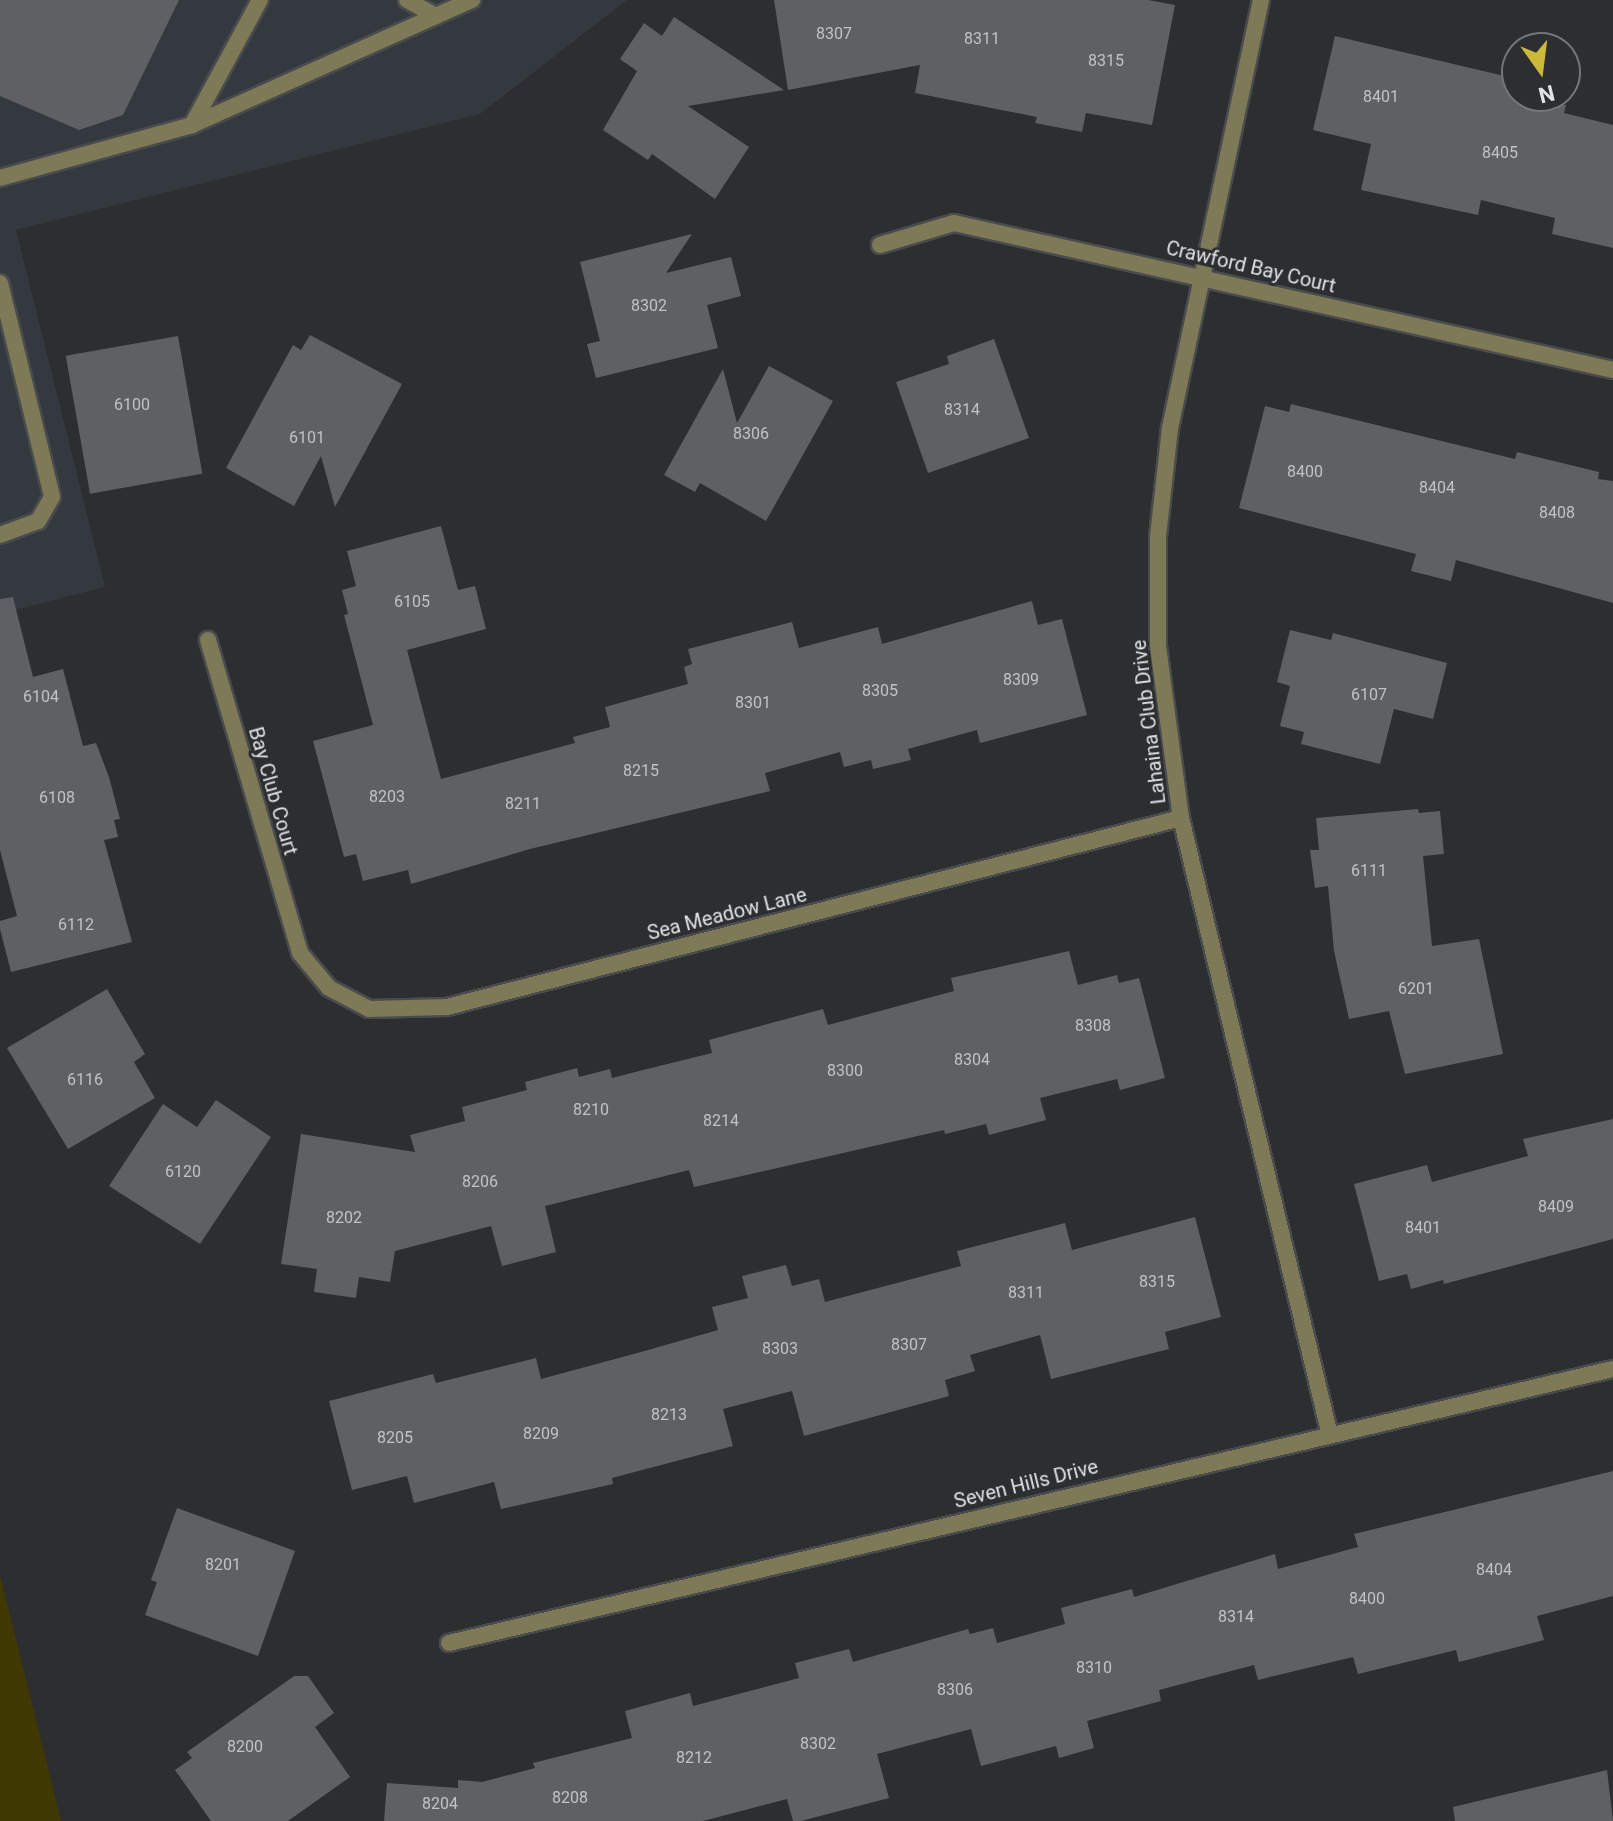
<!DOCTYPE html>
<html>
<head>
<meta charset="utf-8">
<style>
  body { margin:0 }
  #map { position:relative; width:1613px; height:1821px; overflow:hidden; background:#2c2e30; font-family:Roboto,sans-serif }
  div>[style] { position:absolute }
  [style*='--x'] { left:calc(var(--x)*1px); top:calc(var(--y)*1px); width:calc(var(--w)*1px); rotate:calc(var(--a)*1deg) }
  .built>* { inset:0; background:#33393f }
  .green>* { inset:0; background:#403902 }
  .building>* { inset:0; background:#5e6063; transform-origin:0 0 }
  .roads { filter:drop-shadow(2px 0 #494b4d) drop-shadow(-2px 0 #494b4d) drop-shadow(0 2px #494b4d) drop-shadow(0 -2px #494b4d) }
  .lane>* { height:16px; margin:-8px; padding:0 8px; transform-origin:8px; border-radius:8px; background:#7e7957 }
  .street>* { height:16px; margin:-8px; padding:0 8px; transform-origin:8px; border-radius:8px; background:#7e7957 }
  span { translate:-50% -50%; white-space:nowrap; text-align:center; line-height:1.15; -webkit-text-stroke:6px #2c2e30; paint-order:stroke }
  .number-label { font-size:16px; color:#c0c2c3 }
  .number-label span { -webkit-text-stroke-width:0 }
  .street-label { font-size:20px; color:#e0e2e3 }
  .north { position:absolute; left:1501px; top:32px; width:80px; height:80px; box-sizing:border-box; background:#2c2e30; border:2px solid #747678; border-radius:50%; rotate:166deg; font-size:22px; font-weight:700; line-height:32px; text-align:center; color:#e0e2e3 }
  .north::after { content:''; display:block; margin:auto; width:28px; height:36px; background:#ccb939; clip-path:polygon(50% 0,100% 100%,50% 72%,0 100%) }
</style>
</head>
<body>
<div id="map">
  <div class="built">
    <div style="clip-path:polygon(0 0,627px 0,480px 114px,16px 230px,105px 587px,0 614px)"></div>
  </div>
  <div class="green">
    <div style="clip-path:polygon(0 1575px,61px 1821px,0 1821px)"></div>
  </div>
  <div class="building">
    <div style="clip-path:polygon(0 0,179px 0,123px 115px,79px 130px,0 96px)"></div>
    <div style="clip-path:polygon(774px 0,1148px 0,1175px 5px,1152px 125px,1086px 113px,1082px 132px,1035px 123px,1037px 117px,915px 93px,920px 65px,788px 90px)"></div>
    <div style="clip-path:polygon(674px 17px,784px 90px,688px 106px,749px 147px,715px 199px,652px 154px,648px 160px,603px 130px,637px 71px,620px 59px,644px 23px,662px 36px)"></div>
    <div style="clip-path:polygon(1335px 36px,1517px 79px,1517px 96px,1566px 105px,1564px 113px,1613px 125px,1613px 248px,1552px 234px,1555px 218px,1481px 200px,1478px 215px,1361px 190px,1371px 144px,1313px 130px)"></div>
    <div style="clip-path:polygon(692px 234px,666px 273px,731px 257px,741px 296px,707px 305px,718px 348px,596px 378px,587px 344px,600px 341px,580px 262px)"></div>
    <div style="clip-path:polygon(310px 335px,402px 384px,335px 507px,321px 456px,294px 506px,226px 468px,293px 345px,301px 350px)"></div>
    <div style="left:178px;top:336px;width:140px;height:114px;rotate:80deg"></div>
    <div style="clip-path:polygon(994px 339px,1029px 438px,928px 473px,896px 382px,949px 364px,947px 356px)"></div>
    <div style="clip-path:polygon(769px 366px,833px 401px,766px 521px,700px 483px,695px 492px,664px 475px,723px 369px,737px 423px)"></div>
    <div style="clip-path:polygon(1291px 404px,1515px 459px,1517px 452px,1599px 472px,1598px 479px,1613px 481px,1613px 603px,1456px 560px,1451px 581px,1411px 571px,1416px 554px,1239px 508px,1265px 406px,1289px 412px)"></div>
    <div style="clip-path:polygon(441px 526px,458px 590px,475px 586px,486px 629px,407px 650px,441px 779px,575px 743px,573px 737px,610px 727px,605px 707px,688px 684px,684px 667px,692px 664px,688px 649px,792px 622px,799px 648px,878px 627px,882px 644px,1032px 601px,1038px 625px,1062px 619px,1087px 715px,980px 743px,977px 730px,908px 749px,911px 760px,873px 769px,871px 760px,844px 767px,840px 752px,765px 773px,770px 791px,530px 849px,411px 884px,408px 870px,363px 881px,356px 854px,344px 857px,313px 741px,373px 725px,344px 615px,348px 614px,342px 590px,356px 586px,347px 551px)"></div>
    <div style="clip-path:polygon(13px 597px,33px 677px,63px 669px,83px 746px,96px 743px,109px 777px,120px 819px,114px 820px,118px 837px,104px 840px,132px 942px,11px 972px,0 929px,0 921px,17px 916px,0 850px,0 599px)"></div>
    <div style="clip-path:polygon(1290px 630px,1331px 640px,1333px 633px,1447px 663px,1433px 719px,1394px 709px,1380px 764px,1301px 744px,1304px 732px,1280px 726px,1290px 686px,1277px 682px)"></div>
    <div style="clip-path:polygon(1418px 809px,1419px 813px,1440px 811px,1444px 854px,1423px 856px,1432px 946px,1479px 939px,1503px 1054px,1405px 1074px,1389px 1011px,1349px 1019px,1334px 951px,1328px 886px,1315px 888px,1310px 850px,1319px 850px,1316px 818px)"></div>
    <div style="clip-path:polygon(1069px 951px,1078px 985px,1117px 975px,1119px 983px,1139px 978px,1165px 1078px,1120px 1090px,1117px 1079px,1040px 1098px,1046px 1120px,989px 1135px,986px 1124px,945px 1134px,944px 1130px,694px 1187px,689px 1170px,545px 1206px,556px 1252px,502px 1266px,491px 1226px,395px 1251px,390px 1282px,359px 1277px,356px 1298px,314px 1292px,317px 1269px,281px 1264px,301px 1134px,415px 1152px,410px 1135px,465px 1121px,462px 1107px,527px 1090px,525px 1082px,577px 1068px,579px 1077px,610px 1069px,612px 1078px,639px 1071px,712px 1053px,709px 1040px,823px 1009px,828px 1025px,954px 991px,951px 978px)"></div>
    <div style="clip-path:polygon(107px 989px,145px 1054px,134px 1062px,155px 1098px,68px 1149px,7px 1048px)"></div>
    <div style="clip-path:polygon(216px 1100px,271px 1137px,200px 1244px,109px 1186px,163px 1104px,197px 1127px)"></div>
    <div style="clip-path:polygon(1613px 1119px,1613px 1239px,1444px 1284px,1443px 1280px,1411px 1289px,1407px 1274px,1379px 1281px,1354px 1184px,1427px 1165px,1432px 1182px,1528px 1156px,1523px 1139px)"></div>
    <div style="clip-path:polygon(1195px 1217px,1221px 1317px,1165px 1332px,1169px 1349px,1051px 1379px,1040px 1335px,970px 1355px,975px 1371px,945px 1380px,949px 1396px,804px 1436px,792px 1391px,723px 1409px,733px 1446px,612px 1478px,613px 1484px,501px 1509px,494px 1482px,414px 1503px,407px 1476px,352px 1490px,329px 1401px,433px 1374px,436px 1383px,536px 1358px,541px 1379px,641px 1352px,718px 1330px,712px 1307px,748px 1298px,742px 1276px,786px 1265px,792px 1286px,819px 1279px,825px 1302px,961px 1266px,957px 1251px,1065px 1223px,1072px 1250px)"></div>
    <div style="clip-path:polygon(1613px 1471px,1613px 1596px,1537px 1616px,1544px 1640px,1459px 1662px,1456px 1650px,1358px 1674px,1353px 1657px,1258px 1680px,1254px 1665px,1159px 1690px,1161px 1701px,1087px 1721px,1094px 1748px,1059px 1758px,1056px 1746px,981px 1766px,971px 1729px,877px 1754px,889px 1798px,801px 1821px,793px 1821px,787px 1799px,703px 1821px,384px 1821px,387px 1783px,458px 1788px,458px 1780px,482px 1782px,535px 1768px,533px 1763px,632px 1738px,625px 1711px,690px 1693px,693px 1706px,799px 1678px,795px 1663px,849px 1649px,853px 1662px,968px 1629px,970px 1634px,993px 1628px,997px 1643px,1065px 1624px,1061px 1608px,1132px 1589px,1134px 1597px,1275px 1554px,1278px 1569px,1358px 1547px,1354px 1534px)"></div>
    <div style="clip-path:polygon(177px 1508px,295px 1551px,258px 1656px,145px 1615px,157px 1582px,151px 1580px)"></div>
    <div style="clip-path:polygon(294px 1676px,308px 1676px,334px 1713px,315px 1727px,350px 1777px,288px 1821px,211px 1821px,175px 1770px,192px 1758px,187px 1752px)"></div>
    <div style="clip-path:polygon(1607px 1770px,1613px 1821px,1455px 1821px,1453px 1807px)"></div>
  </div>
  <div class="roads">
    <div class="lane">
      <div style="--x:407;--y:0;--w:33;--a:29"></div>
      <div style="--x:192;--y:125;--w:142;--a:-61.5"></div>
      <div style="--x:0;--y:178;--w:199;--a:-15.4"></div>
      <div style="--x:192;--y:125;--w:307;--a:-24.1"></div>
      <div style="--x:0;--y:283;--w:220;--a:76.3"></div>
      <div style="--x:52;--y:497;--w:28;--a:120"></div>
      <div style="--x:38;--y:521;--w:40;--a:159.8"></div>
    </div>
    <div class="street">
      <div style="--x:1261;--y:0;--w:438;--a:102"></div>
      <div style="--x:1170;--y:428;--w:110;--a:96.3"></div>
      <div style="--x:1158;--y:537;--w:109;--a:90"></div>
      <div style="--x:1158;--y:646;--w:174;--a:82.4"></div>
      <div style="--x:1181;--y:818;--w:631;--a:76.43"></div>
      <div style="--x:880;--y:245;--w:77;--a:-16.6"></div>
      <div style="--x:954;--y:223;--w:675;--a:12.57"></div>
      <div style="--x:208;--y:640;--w:326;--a:73.6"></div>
      <div style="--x:300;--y:953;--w:45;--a:50.4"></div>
      <div style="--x:329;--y:988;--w:45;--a:27.7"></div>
      <div style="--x:369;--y:1009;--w:78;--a:-1.5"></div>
      <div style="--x:447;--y:1007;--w:758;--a:-14.44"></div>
      <div style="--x:449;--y:1643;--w:1196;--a:-13.25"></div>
    </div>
  </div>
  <div class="number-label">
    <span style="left:834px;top:34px">8307</span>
    <span style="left:982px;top:39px">8311</span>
    <span style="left:1106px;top:61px">8315</span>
    <span style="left:1381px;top:97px">8401</span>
    <span style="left:1500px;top:153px">8405</span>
    <span style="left:649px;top:306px">8302</span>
    <span style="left:132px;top:405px">6100</span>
    <span style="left:962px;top:410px">8314</span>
    <span style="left:751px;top:434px">8306</span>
    <span style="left:307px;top:438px">6101</span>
    <span style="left:1305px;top:472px">8400</span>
    <span style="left:1437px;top:488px">8404</span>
    <span style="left:1557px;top:513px">8408</span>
    <span style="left:412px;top:602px">6105</span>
    <span style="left:1021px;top:680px">8309</span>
    <span style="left:880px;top:691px">8305</span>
    <span style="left:1369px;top:695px">6107</span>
    <span style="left:41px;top:697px">6104</span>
    <span style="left:753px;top:703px">8301</span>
    <span style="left:641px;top:771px">8215</span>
    <span style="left:387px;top:797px">8203</span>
    <span style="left:57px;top:798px">6108</span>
    <span style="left:523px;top:804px">8211</span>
    <span style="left:1369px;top:871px">6111</span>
    <span style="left:76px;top:925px">6112</span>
    <span style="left:1416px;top:989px">6201</span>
    <span style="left:1093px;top:1026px">8308</span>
    <span style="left:972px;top:1060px">8304</span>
    <span style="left:845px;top:1071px">8300</span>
    <span style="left:85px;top:1080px">6116</span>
    <span style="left:591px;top:1110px">8210</span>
    <span style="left:721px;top:1121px">8214</span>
    <span style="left:183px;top:1172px">6120</span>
    <span style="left:480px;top:1182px">8206</span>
    <span style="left:1556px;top:1207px">8409</span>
    <span style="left:344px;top:1218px">8202</span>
    <span style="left:1423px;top:1228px">8401</span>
    <span style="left:1157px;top:1282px">8315</span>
    <span style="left:1026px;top:1293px">8311</span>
    <span style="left:909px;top:1345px">8307</span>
    <span style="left:780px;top:1349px">8303</span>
    <span style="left:669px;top:1415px">8213</span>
    <span style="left:541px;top:1434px">8209</span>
    <span style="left:395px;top:1438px">8205</span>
    <span style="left:223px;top:1565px">8201</span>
    <span style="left:1494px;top:1570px">8404</span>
    <span style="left:1367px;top:1599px">8400</span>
    <span style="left:1236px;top:1617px">8314</span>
    <span style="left:1094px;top:1668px">8310</span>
    <span style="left:955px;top:1690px">8306</span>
    <span style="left:818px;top:1744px">8302</span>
    <span style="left:245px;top:1747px">8200</span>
    <span style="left:694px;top:1758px">8212</span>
    <span style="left:570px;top:1798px">8208</span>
    <span style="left:440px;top:1804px">8204</span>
  </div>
  <div class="street-label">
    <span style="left:1251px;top:267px;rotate:13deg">Crawford Bay Court</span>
    <span style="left:1149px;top:722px;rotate:-97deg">Lahaina Club Drive</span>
    <span style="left:273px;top:791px;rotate:74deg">Bay Club Court</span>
    <span style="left:727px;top:914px;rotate:-14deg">Sea Meadow Lane</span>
    <span style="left:1026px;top:1484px;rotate:-14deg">Seven Hills Drive</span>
  </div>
  <div class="north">N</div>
</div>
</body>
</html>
